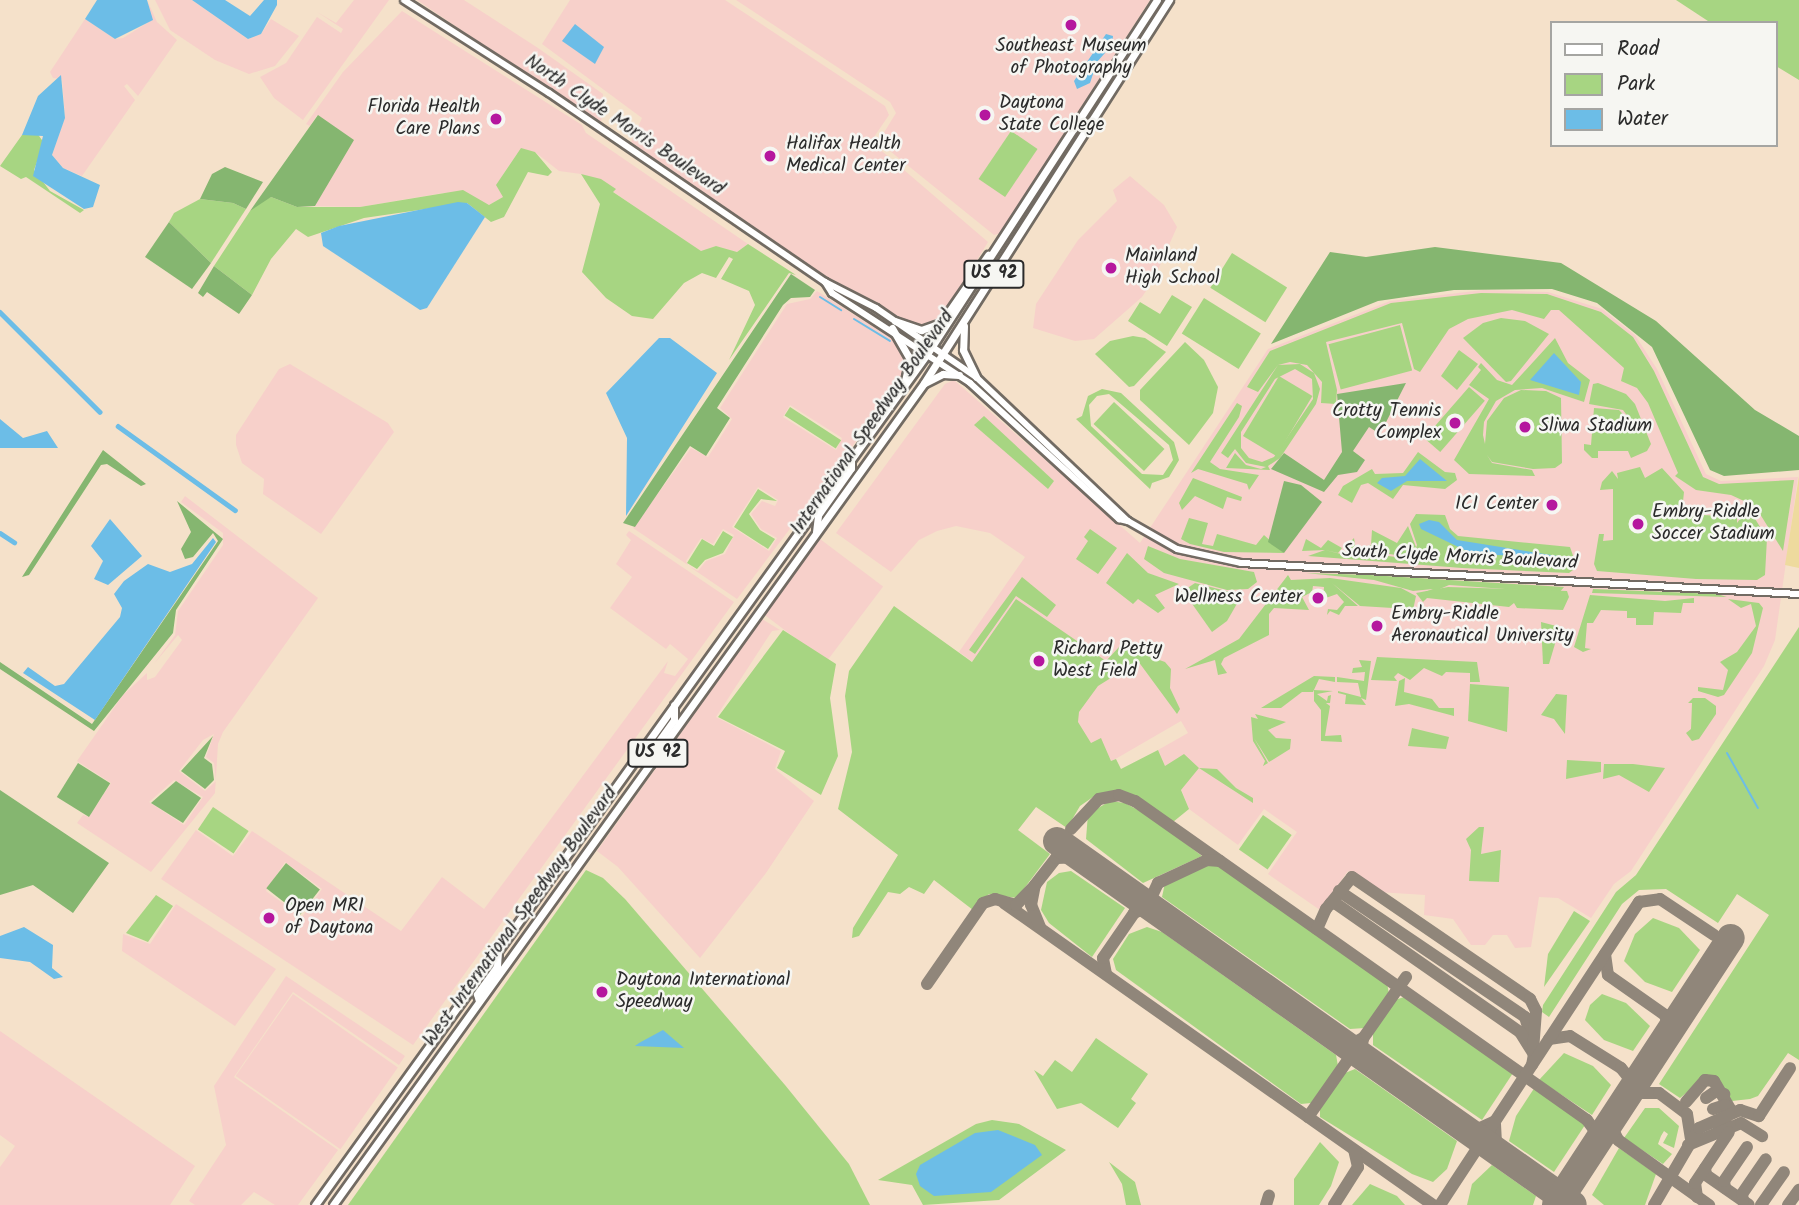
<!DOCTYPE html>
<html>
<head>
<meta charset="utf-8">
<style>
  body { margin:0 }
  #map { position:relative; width:1799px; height:1205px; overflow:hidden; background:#f5e1ca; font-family:Kalam,sans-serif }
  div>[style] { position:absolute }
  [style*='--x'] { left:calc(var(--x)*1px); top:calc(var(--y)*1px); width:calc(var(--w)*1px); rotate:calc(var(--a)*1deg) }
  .built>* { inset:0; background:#f7d0ca; transform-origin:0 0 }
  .green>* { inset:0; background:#a7d582; transform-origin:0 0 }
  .forest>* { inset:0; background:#85b670; transform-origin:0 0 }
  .sand>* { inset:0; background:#eeda9e }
  .water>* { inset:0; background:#6cbde7 }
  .stream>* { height:2px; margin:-1px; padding:0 1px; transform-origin:1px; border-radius:1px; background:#6cbde7 }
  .canal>* { height:4.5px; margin:-2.25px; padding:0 2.25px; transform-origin:2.25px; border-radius:2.25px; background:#6cbde7 }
  .taxiway>* { height:12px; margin:-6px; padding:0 6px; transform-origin:6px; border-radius:6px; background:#90867a }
  .runway>* { height:28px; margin:-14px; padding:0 14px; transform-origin:14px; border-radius:14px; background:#90867a }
  .roads { filter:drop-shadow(2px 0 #726b63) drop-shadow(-2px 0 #726b63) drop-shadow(0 2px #726b63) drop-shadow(0 -2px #726b63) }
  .secondary>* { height:6px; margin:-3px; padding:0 3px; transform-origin:3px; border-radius:3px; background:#fff }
  .primary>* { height:7px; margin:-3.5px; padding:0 3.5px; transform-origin:3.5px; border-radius:3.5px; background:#fff }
  .dots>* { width:19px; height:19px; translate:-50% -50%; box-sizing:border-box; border:4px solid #f6f6f2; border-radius:50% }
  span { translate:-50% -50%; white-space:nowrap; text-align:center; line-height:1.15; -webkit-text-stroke:5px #f6f6f2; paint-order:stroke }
  .shield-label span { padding:2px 5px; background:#f6f6f2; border:2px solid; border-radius:5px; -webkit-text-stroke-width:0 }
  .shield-label { font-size:18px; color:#2b2b2b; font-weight:700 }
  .poi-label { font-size:19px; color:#2b2b2b }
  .left { translate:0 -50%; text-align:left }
  .right { translate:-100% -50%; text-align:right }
  .street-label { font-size:19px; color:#2b2b2b }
  .legend { position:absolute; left:1550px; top:21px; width:228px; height:126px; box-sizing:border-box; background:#f6f6f2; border:2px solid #a5a5a2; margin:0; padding:9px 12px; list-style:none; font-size:21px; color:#2b2b2b }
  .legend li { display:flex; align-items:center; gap:14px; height:35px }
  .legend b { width:35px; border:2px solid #a5a5a2 }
</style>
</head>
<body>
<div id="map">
  <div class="built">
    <div style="clip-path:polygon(147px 0,157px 22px,177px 40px,138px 96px,127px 84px,124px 86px,135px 100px,82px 176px,63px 168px,52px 155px,65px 117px,62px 79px,53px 78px,50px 72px,85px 19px,115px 39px,123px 38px,152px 20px)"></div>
    <div style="clip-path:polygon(155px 0,192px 0,248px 39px,261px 34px,271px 19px,299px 36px,275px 66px,249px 74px,215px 60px,170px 30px)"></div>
    <div style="clip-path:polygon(354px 0,389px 0,303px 120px,274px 98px,260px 77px,286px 63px,317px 17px,341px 33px,343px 29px,317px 12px,336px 23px)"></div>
    <div style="clip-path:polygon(417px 0,464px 0,538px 48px,603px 94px,601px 125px)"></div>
    <div style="clip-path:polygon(570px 0,725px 0,885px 106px,889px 115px,874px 137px,876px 146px,988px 242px,942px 318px,934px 325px,909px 323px,838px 284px,675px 176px,631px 142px,642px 118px,542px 44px)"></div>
    <div style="clip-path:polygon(736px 0,1150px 0,1001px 233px,994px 235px,885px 147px,880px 139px,896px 113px,890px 102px)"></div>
    <div style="clip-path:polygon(402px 11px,582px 125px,586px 133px,748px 244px,737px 252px,716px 246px,701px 252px,612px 191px,615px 189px,581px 174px,559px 171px,535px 152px,517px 154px,502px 176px,503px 197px,489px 205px,443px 193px,360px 207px,315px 206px,317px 115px,310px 126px,306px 124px,343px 72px)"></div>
    <div style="clip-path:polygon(1130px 176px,1164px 205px,1177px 227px,1154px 279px,1142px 297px,1094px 339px,1075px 341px,1033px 328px,1036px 304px,1078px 240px,1117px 201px,1113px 190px)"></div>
    <div style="clip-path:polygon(1483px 290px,1548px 292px,1602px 309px,1635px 335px,1657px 369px,1706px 474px,1721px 481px,1798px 477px,1775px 640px,1764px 666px,1631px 871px,1614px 884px,1591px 918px,1558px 898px,1539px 897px,1531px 947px,1515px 948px,1507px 935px,1493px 935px,1485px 945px,1471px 945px,1453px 919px,1424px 915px,1425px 895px,1378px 892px,1348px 871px,1320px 910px,1268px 874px,1297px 832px,1264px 809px,1238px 845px,1189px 809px,1171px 764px,1165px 766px,1158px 750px,1188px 733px,1181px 721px,1112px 761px,959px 652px,1025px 557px,990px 533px,956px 526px,937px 531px,919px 540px,891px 572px,836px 533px,945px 384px,954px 380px,1140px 543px,1268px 349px,1390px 301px)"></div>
    <div style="clip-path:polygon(evenodd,817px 291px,897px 342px,907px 362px,903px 379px,737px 599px,690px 567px,698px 571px,706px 561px,725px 554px,734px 535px,723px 529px,713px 544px,701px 538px,686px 561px,688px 565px,633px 528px,691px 448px,708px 457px,732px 419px,720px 408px,787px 304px,810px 299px,817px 291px,790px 405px,842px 438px,836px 450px,783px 417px,790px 405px,817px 291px,758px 487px,778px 500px,775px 506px,762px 501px,751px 514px,761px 529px,777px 538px,769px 551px,732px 527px,758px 487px)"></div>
    <div style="clip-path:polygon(290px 364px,388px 423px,394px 432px,321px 534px,263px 494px,264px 479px,242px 463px,236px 445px,236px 435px,279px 369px)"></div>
    <div style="clip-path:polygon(evenodd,185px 496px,318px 598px,223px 732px,218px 744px,215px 793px,151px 872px,77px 823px,83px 815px,89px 817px,111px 783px,77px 761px,123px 695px,147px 673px,147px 680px,155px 677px,182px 640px,178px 635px,154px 664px,175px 635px,178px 611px,223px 545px,223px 533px,181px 502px,185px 496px,214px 734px,206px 757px,214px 763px,216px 781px,205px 791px,179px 771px,203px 740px,214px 734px,185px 496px,174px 780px,203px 797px,184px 825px,149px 802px,174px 780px)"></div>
    <div style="clip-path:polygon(evenodd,629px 531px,734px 602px,413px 1045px,161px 879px,196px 830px,233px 856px,252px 831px,401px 931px,442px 877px,484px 909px,668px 661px,664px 673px,675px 676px,688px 659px,670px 644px,666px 649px,610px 608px,632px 577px,616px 564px,631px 540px,626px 535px,629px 531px,285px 862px,322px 889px,302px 917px,266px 891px,285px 862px)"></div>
    <div style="left:820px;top:539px;width:79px;height:94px;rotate:37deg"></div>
    <div style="clip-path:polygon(762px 619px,780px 630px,772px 631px,716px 717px,781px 751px,775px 769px,814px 801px,766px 873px,700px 958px,618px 867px,597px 851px)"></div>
    <div style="clip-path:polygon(176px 904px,276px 969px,235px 1026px,122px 951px,123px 934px,150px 944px)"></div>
    <div style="clip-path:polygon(286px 976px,405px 1056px,399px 1065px,293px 992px,234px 1077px,338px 1150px,298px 1205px,275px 1205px,254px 1192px,241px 1205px,195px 1205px,189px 1201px,226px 1145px,214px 1086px)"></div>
    <div style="left:293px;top:994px;width:128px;height:100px;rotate:35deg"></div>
    <div style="clip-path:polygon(0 1031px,195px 1166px,170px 1205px,0 1205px,0 1167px,15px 1146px,0 1135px)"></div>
  </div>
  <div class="green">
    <div style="clip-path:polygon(1676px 0,1799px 0,1799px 80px,1776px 66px,1776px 23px,1711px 23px)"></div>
    <div style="left:1011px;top:131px;width:32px;height:58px;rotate:34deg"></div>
    <div style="clip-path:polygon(37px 133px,44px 143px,34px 170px,50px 191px,84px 210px,80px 213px,26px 177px,21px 179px,0 166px,22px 135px)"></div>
    <div style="clip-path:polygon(521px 148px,535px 152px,552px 172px,548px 176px,528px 172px,504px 217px,491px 222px,467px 203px,364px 218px,308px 237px,296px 229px,271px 259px,252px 295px,214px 266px,250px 211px,264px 199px,271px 197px,297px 207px,360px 207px,463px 190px,489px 205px,503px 197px,496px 185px)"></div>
    <div style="clip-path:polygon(581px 174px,601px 179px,616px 189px,613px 192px,701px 251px,716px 246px,737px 252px,748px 244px,796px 275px,789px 273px,729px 360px,755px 305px,749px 291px,721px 279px,733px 259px,729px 257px,716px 278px,702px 273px,684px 283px,653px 319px,632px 316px,606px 298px,582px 272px,600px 204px)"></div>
    <div style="clip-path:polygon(200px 199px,233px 203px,246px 209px,211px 263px,169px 222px,174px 213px)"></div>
    <div style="left:1232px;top:253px;width:65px;height:41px;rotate:32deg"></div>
    <div style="clip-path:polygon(evenodd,1481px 293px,1547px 294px,1601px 312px,1633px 337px,1654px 371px,1703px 477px,1719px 484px,1794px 480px,1783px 551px,1755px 506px,1731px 495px,1696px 490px,1675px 476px,1678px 473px,1648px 403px,1637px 388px,1621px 381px,1624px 368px,1559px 310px,1551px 310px,1544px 319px,1512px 310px,1468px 319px,1449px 329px,1420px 372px,1414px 369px,1402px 323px,1326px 342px,1337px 390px,1336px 404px,1321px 403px,1322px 382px,1307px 365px,1290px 362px,1278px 365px,1300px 364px,1314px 373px,1320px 389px,1316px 404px,1280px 458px,1268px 466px,1270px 470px,1226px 468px,1235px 453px,1246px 465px,1261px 469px,1266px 467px,1246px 463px,1235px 449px,1228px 458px,1221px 453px,1278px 365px,1258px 392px,1247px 387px,1270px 351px,1391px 303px,1481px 293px,1295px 369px,1312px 379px,1313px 399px,1274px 457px,1262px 462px,1249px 458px,1241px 448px,1241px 432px,1275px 379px,1295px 369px)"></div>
    <div style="clip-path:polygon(1172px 295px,1192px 307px,1167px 346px,1128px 321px,1140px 302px,1160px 314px)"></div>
    <div style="left:1204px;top:298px;width:67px;height:42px;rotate:32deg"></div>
    <div style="clip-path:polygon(1501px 318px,1525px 321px,1549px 334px,1511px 381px,1506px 382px,1463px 338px,1483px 323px)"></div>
    <div style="left:1400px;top:325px;width:47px;height:74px;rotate:75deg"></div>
    <div style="clip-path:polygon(1133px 336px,1145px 338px,1166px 352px,1134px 386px,1129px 387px,1095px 354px,1110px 341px)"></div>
    <div style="clip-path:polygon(1555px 338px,1568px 363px,1590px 380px,1584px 402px,1542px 388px,1515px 390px,1496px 401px,1484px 422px,1483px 435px,1485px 444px,1487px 421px,1504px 398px,1521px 390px,1546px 391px,1561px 398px,1562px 463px,1555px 468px,1533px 469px,1492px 462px,1487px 455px,1492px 463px,1532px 470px,1535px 476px,1469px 474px,1454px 460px,1489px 399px,1469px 385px,1481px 370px,1478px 367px,1481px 363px,1497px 380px,1512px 385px)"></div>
    <div style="clip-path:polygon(1185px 342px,1204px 360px,1218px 387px,1213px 413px,1189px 445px,1140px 400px,1140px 390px)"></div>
    <div style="clip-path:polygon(1459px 350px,1478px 364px,1457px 390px,1441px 376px)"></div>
    <div style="left:1279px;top:376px;width:39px;height:70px;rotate:31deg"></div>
    <div style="clip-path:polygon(1598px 383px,1626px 394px,1635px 404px,1651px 444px,1647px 451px,1631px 458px,1628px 451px,1598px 451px,1598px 458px,1592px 458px,1584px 450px,1584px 444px,1591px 445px,1594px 408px,1619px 410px,1636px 428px,1623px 410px,1589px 404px,1593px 384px)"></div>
    <div style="left:1469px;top:387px;width:21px;height:68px;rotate:41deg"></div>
    <div style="clip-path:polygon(evenodd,1102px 389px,1121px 393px,1174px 442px,1179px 460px,1169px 477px,1152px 483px,1150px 489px,1076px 419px,1082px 416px,1088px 396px,1102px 389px,1109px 394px,1169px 445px,1173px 460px,1163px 475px,1142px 474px,1091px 426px,1089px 405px,1097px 396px,1109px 394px)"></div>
    <div style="left:1114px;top:402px;width:69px;height:30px;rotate:43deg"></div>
    <div style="clip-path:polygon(1237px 403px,1242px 406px,1239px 417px,1210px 462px,1220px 469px,1259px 475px,1249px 490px,1247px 484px,1198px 469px,1191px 473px)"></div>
    <div style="left:790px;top:407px;width:61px;height:10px;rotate:33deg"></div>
    <div style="clip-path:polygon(984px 416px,1054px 481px,1048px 489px,974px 425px)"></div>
    <div style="clip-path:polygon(1418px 452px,1445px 472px,1455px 473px,1457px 480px,1445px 489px,1403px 485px,1393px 499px,1368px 483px,1361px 485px,1352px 503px,1338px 495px,1343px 486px,1372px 469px,1375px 474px,1403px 473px)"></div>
    <div style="clip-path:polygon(1640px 467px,1645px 478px,1662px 468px,1684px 492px,1682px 511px,1687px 514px,1736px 517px,1737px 514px,1737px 523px,1746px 511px,1752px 514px,1767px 538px,1765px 575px,1757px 580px,1696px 579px,1597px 571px,1594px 564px,1599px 534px,1604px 534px,1603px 541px,1613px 540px,1613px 489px,1600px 490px,1602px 482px,1612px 471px,1618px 479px,1617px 473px)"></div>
    <div style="clip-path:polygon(1193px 478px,1242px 497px,1241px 501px,1227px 497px,1223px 509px,1195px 496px,1182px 510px,1179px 503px)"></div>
    <div style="clip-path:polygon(758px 489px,777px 501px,761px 499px,749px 514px,760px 530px,775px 539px,768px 549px,734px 527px)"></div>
    <div style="clip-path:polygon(1416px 514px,1445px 515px,1450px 529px,1458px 536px,1570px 547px,1577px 567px,1569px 573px,1462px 568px,1308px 556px,1325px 550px,1302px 551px,1306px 539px,1321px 548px,1328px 540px,1342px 548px,1338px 553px,1325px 550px,1341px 554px,1348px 552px,1344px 548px,1354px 538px,1356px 552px,1412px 559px,1417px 545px,1410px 524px)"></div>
    <div style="clip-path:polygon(1189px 518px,1208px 523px,1202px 544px,1213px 546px,1217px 534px,1256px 545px,1264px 535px,1284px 553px,1224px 552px,1190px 544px,1181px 539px)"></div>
    <div style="clip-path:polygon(1408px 526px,1416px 547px,1411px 557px,1360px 550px,1371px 545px,1372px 530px,1397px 543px)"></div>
    <div style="clip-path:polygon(1090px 529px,1117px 548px,1098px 574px,1076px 559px,1088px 541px,1084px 537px)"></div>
    <div style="clip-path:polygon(723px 531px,733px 537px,723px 553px,705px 560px,697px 569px,687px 563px,702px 539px,714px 546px)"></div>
    <div style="clip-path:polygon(1148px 546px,1180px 559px,1254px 572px,1257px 582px,1248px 589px,1227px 590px,1164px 573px,1144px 559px)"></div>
    <div style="clip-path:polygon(1127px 553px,1148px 573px,1179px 584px,1155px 595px,1165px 608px,1158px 613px,1138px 599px,1133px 604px,1106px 583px)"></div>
    <div style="clip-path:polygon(1306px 573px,1370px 575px,1564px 587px,1559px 593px,1449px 585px,1433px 592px,1425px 592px,1433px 589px,1413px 591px,1374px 580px)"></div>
    <div style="clip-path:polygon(1288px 575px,1291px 580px,1330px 578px,1401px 588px,1416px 596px,1413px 610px,1417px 614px,1410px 613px,1409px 609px,1360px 606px,1332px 583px,1358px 606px,1345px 606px,1339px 615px,1330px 611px,1327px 615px,1328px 609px,1337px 610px,1344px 602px,1337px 594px,1323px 599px,1324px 587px,1313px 586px,1312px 592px,1302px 597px,1309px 610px,1274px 608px,1269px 614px,1269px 635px,1224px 658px,1221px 664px,1227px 673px,1218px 675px,1215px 660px,1185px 669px,1239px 639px)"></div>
    <div style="clip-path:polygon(1022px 577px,1056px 605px,1047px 617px,1016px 596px,975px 654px,969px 650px)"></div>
    <div style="clip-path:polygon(1195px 583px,1242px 595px,1227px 621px,1212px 632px,1183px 591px)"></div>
    <div style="clip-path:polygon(1448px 587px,1567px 591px,1569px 597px,1563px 610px,1517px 608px,1514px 603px,1509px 607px,1427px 598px,1423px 602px,1416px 593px)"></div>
    <div style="clip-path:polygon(1593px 589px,1717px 594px,1727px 597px,1592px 593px)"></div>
    <div style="clip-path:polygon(1590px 595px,1665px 601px,1694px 598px,1694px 603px,1683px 603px,1681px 613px,1654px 612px,1653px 625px,1636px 625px,1636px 618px,1627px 618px,1627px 611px,1601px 610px,1593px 623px,1587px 623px,1585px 648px,1591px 649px,1583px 652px,1574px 647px)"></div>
    <div style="clip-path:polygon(1016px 599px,1106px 661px,1120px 646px,1165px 662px,1171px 669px,1170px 688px,1180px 709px,1177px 714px,1138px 661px,1098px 686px,1079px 712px,1078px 722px,1091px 743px,1101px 738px,1111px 761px,1116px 759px,1121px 769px,1158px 750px,1165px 766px,1184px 754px,1199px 768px,1217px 769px,1236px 788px,1253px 798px,1253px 803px,1199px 768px,1181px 790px,1189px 809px,1173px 822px,1122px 791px,1093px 797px,1080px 806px,1067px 828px,1036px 807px,1018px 830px,1050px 854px,1017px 898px,989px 894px,973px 910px,934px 880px,924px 894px,909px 887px,900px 894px,888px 892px,859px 936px,852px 938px,853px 928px,898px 855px,838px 809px,852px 752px,845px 696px,849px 671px,894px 606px,972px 662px)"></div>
    <div style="clip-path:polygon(1728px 599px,1759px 603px,1763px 608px,1752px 653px,1724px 695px,1718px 697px,1698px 691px,1698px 687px,1723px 690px,1728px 670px,1720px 662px,1737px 652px,1756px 626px,1751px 604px,1741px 608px)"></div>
    <div style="clip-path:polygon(1541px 622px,1560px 627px,1549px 664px,1543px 664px)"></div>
    <div style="clip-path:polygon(1799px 627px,1799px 1060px,1788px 1053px,1758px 1096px,1750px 1099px,1732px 1101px,1721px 1083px,1708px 1075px,1680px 1098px,1659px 1084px,1769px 915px,1737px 894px,1718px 923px,1666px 889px,1639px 890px,1622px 904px,1549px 1017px,1542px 1012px,1543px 1005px,1616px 892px,1636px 875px)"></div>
    <div style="clip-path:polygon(783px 630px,836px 664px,830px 698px,838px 756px,821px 795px,777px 768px,785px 751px,718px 717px)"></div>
    <div style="clip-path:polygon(1377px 657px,1477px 662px,1480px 682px,1470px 682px,1470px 673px,1446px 672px,1442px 676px,1424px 668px,1410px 680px,1398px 673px,1394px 677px,1397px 681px,1371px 680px)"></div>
    <div style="clip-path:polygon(1359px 660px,1371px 661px,1366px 700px,1361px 698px,1366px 705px,1345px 704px,1346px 695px,1338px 693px,1338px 691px,1361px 697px,1358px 683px,1337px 682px,1337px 677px,1364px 681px,1365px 672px,1352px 673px,1353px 668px,1362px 667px)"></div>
    <div style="clip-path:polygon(1314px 676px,1335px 677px,1335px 682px,1319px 679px,1313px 692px,1302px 692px,1281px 708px,1261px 708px)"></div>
    <div style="clip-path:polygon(1405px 678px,1404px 692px,1432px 699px,1439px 708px,1454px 708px,1454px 716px,1409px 704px,1395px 706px,1399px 681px)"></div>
    <div style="clip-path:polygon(1470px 684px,1509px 687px,1507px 732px,1468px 721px)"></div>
    <div style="clip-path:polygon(1314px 690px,1333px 691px,1317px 694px,1327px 701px,1328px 696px,1331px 695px,1330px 703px,1326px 703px,1330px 706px,1325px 736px,1341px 735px,1342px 742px,1321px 741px,1321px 710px,1314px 701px)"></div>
    <div style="clip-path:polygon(1556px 694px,1567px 695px,1565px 734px,1554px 719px,1541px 715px)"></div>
    <div style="clip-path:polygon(1705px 698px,1716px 706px,1716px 714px,1699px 739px,1692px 741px,1686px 733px,1691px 729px,1692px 703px,1688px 703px,1693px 698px)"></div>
    <div style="clip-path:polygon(1255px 714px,1286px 722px,1268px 730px,1276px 738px,1291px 739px,1290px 749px,1269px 762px,1254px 738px,1268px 763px,1263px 766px,1265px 761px,1253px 741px,1251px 717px,1258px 719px)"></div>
    <div style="clip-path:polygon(1412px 728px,1449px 737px,1446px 749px,1408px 746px)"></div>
    <div style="clip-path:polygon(1567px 760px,1601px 762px,1601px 772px,1566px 779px)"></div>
    <div style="clip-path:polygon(1604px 764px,1633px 764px,1665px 768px,1649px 792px,1619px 775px,1603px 779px)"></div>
    <div style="clip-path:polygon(1110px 801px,1125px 803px,1151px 817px,1202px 856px,1143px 883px,1086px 839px,1088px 814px)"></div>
    <div style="left:213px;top:807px;width:43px;height:27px;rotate:34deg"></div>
    <div style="left:1263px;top:815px;width:35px;height:42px;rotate:35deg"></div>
    <div style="clip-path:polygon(1479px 827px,1484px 827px,1481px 854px,1501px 850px,1499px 882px,1469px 881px,1471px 850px,1466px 839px)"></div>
    <div style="clip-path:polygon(1209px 863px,1218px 864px,1387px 983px,1389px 994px,1365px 1028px,1350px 1029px,1162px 897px,1165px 883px)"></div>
    <div style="clip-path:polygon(586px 870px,603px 878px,625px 899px,785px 1085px,849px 1164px,870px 1205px,348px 1205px)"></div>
    <div style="clip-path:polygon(1071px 871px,1125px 908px,1092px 957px,1049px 923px,1041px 910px,1047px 882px,1059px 873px)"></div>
    <div style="clip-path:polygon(156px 895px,173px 906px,148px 942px,126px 933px)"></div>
    <div style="clip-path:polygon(1574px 911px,1590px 921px,1544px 987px,1548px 954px)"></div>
    <div style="clip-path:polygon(1653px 918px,1679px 928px,1700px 950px,1672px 992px,1645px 982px,1624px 961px,1635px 934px)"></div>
    <div style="clip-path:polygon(1147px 927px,1162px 932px,1336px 1055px,1338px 1066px,1311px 1103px,1301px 1104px,1116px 970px,1113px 959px,1129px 934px)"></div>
    <div style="clip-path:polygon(1602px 994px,1626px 1003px,1650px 1026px,1633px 1051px,1604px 1040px,1585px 1020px,1590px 1005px)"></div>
    <div style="clip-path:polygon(1404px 997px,1513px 1073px,1482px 1120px,1373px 1045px,1373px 1031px,1395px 1000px)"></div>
    <div style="clip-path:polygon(1096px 1038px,1148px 1074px,1131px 1099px,1136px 1103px,1118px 1128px,1081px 1103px,1057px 1109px,1034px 1070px,1043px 1076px,1055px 1060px,1072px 1072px)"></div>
    <div style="clip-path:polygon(1564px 1053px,1593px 1066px,1611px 1085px,1592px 1115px,1539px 1080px)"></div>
    <div style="clip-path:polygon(1355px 1069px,1457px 1141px,1447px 1169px,1433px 1182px,1412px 1174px,1320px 1117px,1320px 1107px,1345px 1073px)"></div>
    <div style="clip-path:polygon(1535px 1087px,1585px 1125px,1554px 1172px,1509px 1141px,1516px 1116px)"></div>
    <div style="clip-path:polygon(1645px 1108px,1659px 1108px,1679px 1126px,1674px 1148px,1663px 1143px,1668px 1134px,1664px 1131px,1661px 1136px,1658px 1144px,1672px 1154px,1663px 1164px,1624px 1138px)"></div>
    <div style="clip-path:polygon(992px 1120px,1019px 1124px,1066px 1150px,999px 1200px,923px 1205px,912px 1185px,878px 1180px,976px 1124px)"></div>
    <div style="clip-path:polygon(1320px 1142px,1339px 1162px,1331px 1186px,1319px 1205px,1294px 1205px,1294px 1179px)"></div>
    <div style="clip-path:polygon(1619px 1148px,1656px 1174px,1645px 1205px,1604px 1205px,1592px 1195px)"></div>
    <div style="clip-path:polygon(1109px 1162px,1135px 1182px,1141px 1205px,1126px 1205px,1122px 1184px)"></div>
    <div style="clip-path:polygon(1492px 1165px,1536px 1196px,1533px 1205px,1467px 1205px,1472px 1184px)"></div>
    <div style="clip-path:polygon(1370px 1184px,1397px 1196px,1405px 1205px,1352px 1205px)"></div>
  </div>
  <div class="forest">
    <div style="clip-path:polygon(318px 115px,354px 140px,315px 206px,297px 207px,271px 197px,250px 211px)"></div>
    <div style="clip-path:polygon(225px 167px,263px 182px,246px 209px,233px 203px,200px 199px,212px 174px)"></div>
    <div style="clip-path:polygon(169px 222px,211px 263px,192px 289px,145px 257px)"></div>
    <div style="clip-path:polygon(1435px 247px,1561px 263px,1656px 321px,1755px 410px,1799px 436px,1799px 470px,1724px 476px,1710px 470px,1652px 347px,1597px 303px,1552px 289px,1454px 290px,1378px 301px,1271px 344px,1330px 252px,1366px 257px)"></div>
    <div style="clip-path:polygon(214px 266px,252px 295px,239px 314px,207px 292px,203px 297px,198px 293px)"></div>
    <div style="clip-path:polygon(791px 274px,815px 290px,810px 297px,791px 298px,783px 305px,717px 408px,730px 418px,706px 456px,690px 446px,635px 527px,623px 523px)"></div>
    <div style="clip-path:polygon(1406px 383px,1380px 434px,1369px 427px,1353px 451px,1365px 460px,1357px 472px,1338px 475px,1324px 492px,1271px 469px,1284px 453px,1324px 480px,1342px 452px,1337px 394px)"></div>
    <div style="clip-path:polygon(103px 450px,146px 484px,141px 486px,107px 464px,101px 465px,29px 575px,22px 577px)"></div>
    <div style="clip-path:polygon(1284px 481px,1301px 485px,1322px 502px,1284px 553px,1268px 542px)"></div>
    <div style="clip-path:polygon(177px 501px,223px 539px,176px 610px,173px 633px,94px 731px,0 669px,0 662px,92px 724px,218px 541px,213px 533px,193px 557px,185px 559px,181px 549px,191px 532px)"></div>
    <div style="clip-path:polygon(213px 736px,204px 758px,212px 764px,214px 780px,205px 789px,181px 771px)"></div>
    <div style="left:78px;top:763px;width:38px;height:40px;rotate:32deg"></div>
    <div style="clip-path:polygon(176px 781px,201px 798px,183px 823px,151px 803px)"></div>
    <div style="clip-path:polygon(0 790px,109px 863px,73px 913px,33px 885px,0 895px)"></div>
    <div style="left:286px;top:863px;width:43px;height:32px;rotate:38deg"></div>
  </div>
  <div class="sand">
    <div style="clip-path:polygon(1799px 476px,1799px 568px,1785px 565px)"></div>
  </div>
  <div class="water">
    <div style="clip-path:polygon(97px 0,147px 0,153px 20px,115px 39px,85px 19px)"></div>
    <div style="clip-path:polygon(192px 0,225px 0,250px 16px,264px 0,277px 0,277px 5px,261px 34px,248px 39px)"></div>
    <div style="clip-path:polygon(575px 24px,604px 47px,595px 64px,562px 41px)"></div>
    <div style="clip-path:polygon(1106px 34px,1113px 36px,1112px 45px,1097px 62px,1090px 83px,1077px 89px,1074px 81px)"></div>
    <div style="clip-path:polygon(61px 75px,65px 118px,52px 155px,63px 168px,100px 185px,93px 207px,84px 209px,33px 176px,43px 136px,22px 135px,38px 96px)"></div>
    <div style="clip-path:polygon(458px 202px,467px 203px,485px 217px,427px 308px,420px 310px,323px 246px,321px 233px,339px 226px)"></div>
    <div style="clip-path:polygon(659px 338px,670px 338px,717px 373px,626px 516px,627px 438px,606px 393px)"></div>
    <div style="clip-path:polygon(1554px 353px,1581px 382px,1579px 395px,1530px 380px)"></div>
    <div style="clip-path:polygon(0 419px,23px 438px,47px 431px,58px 448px,0 448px)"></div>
    <div style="clip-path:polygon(1420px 459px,1447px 481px,1407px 481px,1391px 491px,1377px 483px,1382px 478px,1405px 476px)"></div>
    <div style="clip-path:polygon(110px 519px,142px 556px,108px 585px,94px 579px,103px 561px,91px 546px)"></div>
    <div style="clip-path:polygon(1429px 520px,1439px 522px,1457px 540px,1570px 558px,1473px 554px,1421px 529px,1419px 524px)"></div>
    <div style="clip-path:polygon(213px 538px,216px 542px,95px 720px,23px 673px,28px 667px,55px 686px,64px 684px,120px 617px,122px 608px,114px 594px,124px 581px,148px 564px,170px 572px,192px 564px)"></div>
    <div style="clip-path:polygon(24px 927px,53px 945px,52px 968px,63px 977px,54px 979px,30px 962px,0 958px,0 936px)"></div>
    <div style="clip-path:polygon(663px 1030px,684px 1048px,635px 1046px,639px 1043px)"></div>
    <div style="clip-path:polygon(998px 1130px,1035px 1145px,1042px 1155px,991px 1192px,934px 1196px,920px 1186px,916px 1174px,920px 1165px,975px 1133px)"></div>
  </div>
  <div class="stream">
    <div style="--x:820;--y:297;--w:25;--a:32"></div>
    <div style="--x:854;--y:319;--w:42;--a:31.4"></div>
    <div style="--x:1727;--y:753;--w:63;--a:60.6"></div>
  </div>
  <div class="canal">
    <div style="--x:0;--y:312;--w:141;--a:45"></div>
    <div style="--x:118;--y:426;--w:144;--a:35.7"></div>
    <div style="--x:0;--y:533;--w:17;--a:33"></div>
  </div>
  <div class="taxiway">
    <div style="--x:1071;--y:829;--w:41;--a:-47"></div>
    <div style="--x:1099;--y:799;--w:20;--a:-11"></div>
    <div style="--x:1119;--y:795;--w:17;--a:21"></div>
    <div style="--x:1135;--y:801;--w:553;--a:35.21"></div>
    <div style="--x:1587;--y:1120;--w:14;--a:54"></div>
    <div style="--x:1595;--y:1131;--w:16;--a:94"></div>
    <div style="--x:1339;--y:891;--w:225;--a:34.1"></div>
    <div style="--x:1525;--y:1017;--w:17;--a:73"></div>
    <div style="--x:1004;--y:903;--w:525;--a:35.14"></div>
    <div style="--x:1330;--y:904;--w:5;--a:-11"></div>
    <div style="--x:1335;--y:903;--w:226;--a:34.9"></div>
    <div style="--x:1520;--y:1032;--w:26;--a:58"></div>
    <div style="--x:1534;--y:1054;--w:11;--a:100"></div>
    <div style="--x:1157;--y:912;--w:15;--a:-113"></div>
    <div style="--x:1151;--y:898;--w:17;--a:-65"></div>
    <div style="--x:1158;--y:883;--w:54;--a:-25.1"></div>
    <div style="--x:1207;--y:860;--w:13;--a:4"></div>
    <div style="--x:1040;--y:927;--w:24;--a:-112"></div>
    <div style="--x:1031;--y:905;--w:20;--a:-79"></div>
    <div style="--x:1035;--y:885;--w:34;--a:-52"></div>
    <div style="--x:1056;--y:858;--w:23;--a:-2"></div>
    <div style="--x:1317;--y:929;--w:22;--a:-66"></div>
    <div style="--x:1326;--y:909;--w:41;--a:-50.9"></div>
    <div style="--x:1352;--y:877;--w:216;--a:34.4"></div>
    <div style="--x:1530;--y:999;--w:13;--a:63"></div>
    <div style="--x:1536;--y:1011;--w:40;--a:94.3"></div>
    <div style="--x:1605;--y:954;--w:21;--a:82"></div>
    <div style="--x:1608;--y:975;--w:70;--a:35.1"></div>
    <div style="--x:1665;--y:1015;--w:14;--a:73"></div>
    <div style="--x:1669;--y:1028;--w:15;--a:113"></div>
    <div style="--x:1106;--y:974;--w:16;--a:-101"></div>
    <div style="--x:1103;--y:958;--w:55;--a:-55.4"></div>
    <div style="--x:1134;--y:913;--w:12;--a:-24"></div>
    <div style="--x:1145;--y:908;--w:13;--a:18"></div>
    <div style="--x:927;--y:984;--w:98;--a:-55.3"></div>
    <div style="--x:983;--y:903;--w:13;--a:-18"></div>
    <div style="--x:995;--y:899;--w:22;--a:16"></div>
    <div style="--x:1016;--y:905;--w:28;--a:-46"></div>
    <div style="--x:1337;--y:1039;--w:16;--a:18"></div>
    <div style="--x:1352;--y:1044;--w:13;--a:-29"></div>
    <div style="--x:1363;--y:1039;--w:11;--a:100"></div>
    <div style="--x:1361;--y:1050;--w:16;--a:52"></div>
    <div style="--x:1549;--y:1039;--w:21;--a:-8"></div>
    <div style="--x:1570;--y:1036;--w:60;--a:32.1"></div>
    <div style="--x:1621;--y:1068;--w:14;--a:51"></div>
    <div style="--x:1630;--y:1079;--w:15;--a:94"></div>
    <div style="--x:1706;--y:1098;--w:12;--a:-35"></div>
    <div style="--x:1716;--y:1091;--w:9;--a:21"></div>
    <div style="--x:1686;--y:1102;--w:29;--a:-49"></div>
    <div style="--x:1705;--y:1080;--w:9;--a:6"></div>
    <div style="--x:1714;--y:1081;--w:34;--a:60"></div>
    <div style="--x:1731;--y:1110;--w:27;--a:121"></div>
    <div style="--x:1622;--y:1105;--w:20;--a:-37"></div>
    <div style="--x:1638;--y:1093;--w:21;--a:0"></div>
    <div style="--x:1659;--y:1093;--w:35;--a:37"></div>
    <div style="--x:1687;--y:1114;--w:24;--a:81"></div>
    <div style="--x:1713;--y:1109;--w:13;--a:-18"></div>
    <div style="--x:1725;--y:1105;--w:11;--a:41"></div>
    <div style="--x:1616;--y:1114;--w:15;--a:106"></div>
    <div style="--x:1612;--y:1128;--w:13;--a:63"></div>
    <div style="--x:1618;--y:1140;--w:112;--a:35.5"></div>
    <div style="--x:1308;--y:1117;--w:171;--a:-55"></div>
    <div style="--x:1495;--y:1124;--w:20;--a:87"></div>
    <div style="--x:1496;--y:1144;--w:16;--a:55"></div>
    <div style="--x:1464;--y:1128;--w:14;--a:4"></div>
    <div style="--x:1478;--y:1129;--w:17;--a:-25"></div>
    <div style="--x:1688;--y:1145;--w:57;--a:-22.5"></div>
    <div style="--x:1741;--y:1123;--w:25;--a:32"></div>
    <div style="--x:1705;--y:1168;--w:7;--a:82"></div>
    <div style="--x:1706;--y:1175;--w:52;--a:34.9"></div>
    <div style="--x:1725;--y:1188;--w:7;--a:-98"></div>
    <div style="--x:1724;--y:1181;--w:41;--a:-55.9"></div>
    <div style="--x:1697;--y:1197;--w:14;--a:-98"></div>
    <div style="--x:1695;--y:1183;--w:61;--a:-56.3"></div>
    <div style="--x:1743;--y:1201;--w:7;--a:-98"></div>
    <div style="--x:1742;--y:1194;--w:42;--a:-55.6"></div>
    <div style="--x:1266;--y:1205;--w:10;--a:-73"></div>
    <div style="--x:1334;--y:1205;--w:45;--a:-57.7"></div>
    <div style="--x:1358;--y:1167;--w:17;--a:-103"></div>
    <div style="--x:1440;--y:1205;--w:363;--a:-56.7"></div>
    <div style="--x:1639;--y:902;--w:21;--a:-8"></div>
    <div style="--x:1660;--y:899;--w:65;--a:33.7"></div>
    <div style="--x:1654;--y:1205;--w:89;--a:-59.7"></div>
    <div style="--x:1699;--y:1128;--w:45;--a:-23.7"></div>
    <div style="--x:1740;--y:1110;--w:20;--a:18"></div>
    <div style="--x:1759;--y:1116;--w:57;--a:-57.1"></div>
    <div style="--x:1761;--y:1205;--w:40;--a:-55.1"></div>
    <div style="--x:1788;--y:1205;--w:19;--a:-54"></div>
  </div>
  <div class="runway">
    <div style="--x:1057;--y:841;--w:631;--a:35.2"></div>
    <div style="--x:1556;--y:1205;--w:319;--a:-56.8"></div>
  </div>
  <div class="roads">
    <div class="secondary">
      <div style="--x:404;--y:0;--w:172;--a:32.7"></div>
      <div style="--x:549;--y:93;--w:335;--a:34.4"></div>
      <div style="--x:825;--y:282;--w:57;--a:27"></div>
      <div style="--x:876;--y:308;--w:121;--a:34.6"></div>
      <div style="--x:976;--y:377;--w:209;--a:43.5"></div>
      <div style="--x:1128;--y:521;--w:56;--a:29.7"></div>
      <div style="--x:1177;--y:549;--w:66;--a:12.3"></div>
      <div style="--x:1241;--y:563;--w:559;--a:3.18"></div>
      <div style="--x:825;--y:282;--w:13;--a:58"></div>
      <div style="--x:832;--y:293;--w:165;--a:33.1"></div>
      <div style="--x:970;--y:383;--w:202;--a:42.4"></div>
      <div style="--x:1119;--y:519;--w:9;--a:13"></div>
    </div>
    <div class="primary">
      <div style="--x:895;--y:321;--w:28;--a:19"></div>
      <div style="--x:921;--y:330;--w:21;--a:-19"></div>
      <div style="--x:941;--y:323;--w:83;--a:-55.3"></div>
      <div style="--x:964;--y:326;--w:24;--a:92"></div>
      <div style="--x:963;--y:350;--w:30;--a:64"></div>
      <div style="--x:892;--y:328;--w:36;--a:60"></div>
      <div style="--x:910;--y:359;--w:23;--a:103"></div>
      <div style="--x:925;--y:383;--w:20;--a:-27"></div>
      <div style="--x:943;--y:374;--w:16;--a:4"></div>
      <div style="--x:816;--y:532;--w:17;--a:-83"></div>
      <div style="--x:818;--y:515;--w:57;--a:-54.9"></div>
      <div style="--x:851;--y:468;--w:8;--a:-90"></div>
      <div style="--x:650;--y:764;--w:8;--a:-104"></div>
      <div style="--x:648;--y:756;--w:44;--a:-54.2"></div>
      <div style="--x:674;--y:720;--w:15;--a:-90"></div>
      <div style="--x:479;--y:1001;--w:7;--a:-106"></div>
      <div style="--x:477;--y:994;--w:34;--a:-54"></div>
      <div style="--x:497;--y:966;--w:16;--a:-86"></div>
      <div style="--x:315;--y:1205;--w:1048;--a:-54.28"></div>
      <div style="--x:927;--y:354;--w:422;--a:-57"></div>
      <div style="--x:333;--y:1205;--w:1012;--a:-54.28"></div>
      <div style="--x:924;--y:383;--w:455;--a:-57.4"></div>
    </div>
  </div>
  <div class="dots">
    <div style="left:1071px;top:25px;background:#b5179e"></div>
    <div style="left:985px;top:115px;background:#b5179e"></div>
    <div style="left:496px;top:119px;background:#b5179e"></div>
    <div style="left:770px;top:156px;background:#b5179e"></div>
    <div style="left:1111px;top:268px;background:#b5179e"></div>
    <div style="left:1455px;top:423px;background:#b5179e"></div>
    <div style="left:1525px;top:427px;background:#b5179e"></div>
    <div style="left:1552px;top:505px;background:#b5179e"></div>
    <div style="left:1638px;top:524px;background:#b5179e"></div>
    <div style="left:1318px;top:598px;background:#b5179e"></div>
    <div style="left:1377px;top:626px;background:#b5179e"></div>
    <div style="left:1039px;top:661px;background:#b5179e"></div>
    <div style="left:269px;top:918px;background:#b5179e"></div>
    <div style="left:602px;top:992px;background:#b5179e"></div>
  </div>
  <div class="shield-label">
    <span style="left:994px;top:274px">US 92</span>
    <span style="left:658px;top:753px">US 92</span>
  </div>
  <div class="poi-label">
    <span style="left:1071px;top:58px">Southeast Museum<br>of Photography</span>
    <span class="left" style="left:999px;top:115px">Daytona<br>State College</span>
    <span class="right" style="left:480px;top:119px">Florida Health<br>Care Plans</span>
    <span class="left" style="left:786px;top:156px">Halifax Health<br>Medical Center</span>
    <span class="left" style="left:1125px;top:268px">Mainland<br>High School</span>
    <span class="right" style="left:1441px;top:423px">Crotty Tennis<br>Complex</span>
    <span class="left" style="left:1539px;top:427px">Sliwa Stadium</span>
    <span class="right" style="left:1538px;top:505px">ICI Center</span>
    <span class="left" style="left:1652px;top:524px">Embry-Riddle<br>Soccer Stadium</span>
    <span class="right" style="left:1302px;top:598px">Wellness Center</span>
    <span class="left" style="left:1391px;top:626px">Embry-Riddle<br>Aeronautical University</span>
    <span class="left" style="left:1053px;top:661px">Richard Petty<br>West Field</span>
    <span class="left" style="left:285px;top:918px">Open MRI<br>of Daytona</span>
    <span class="left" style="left:616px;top:992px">Daytona International<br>Speedway</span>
  </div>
  <div class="street-label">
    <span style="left:624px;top:126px;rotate:34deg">North Clyde Morris Boulevard</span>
    <span style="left:873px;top:423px;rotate:-55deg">International Speedway Boulevard</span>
    <span style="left:1460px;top:558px;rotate:3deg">South Clyde Morris Boulevard</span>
    <span style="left:521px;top:917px;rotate:-54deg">West International Speedway Boulevard</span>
  </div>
  <ul class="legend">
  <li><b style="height:9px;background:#fff"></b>Road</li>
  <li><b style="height:19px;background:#a7d582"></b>Park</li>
  <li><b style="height:19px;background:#6cbde7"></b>Water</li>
  </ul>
</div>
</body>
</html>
